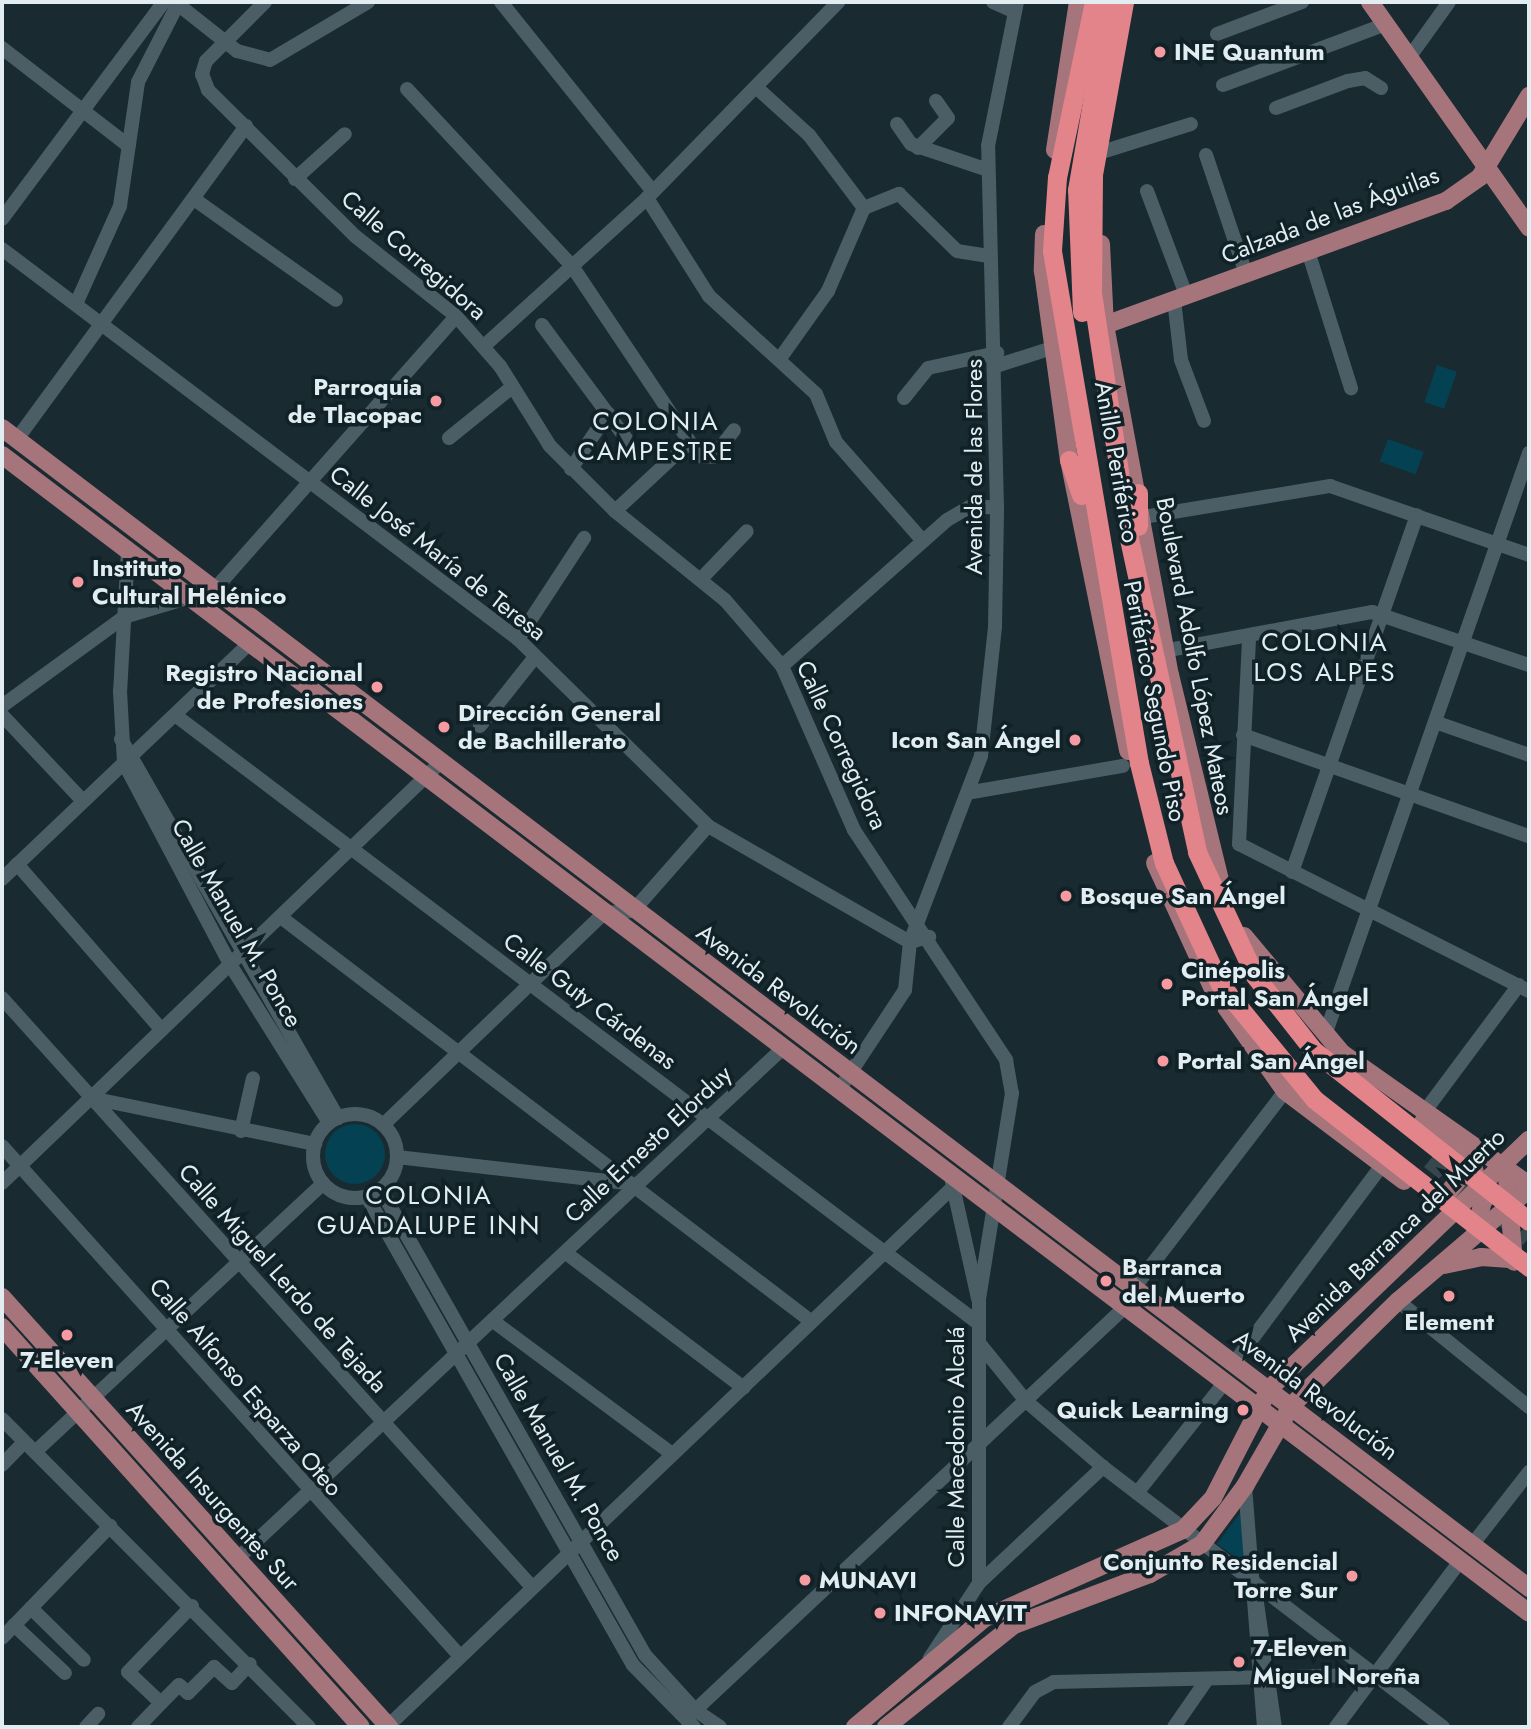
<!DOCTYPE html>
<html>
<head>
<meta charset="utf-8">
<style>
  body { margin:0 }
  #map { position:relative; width:1531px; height:1729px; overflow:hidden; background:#192a31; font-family:Jost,sans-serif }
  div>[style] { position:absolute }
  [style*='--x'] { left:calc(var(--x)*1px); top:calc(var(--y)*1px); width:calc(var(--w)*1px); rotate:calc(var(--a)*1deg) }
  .green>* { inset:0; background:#044153; transform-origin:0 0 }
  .round { border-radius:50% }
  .highway-tunnel>* { height:19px; margin-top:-9.5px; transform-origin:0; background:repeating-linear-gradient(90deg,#37474e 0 19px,transparent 0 29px) }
  .minor>* { height:14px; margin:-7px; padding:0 7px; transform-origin:7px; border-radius:7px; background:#4b5e65 }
  .minor>.ring { margin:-7px; padding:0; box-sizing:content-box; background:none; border:14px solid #4b5e65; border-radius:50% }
  .major>* { height:18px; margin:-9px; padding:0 9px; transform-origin:9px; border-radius:9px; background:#a6757b }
  .highway>* { height:19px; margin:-9.5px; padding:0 9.5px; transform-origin:9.5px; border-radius:9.5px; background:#e3848a }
  .dots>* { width:19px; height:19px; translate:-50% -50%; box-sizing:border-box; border:4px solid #102127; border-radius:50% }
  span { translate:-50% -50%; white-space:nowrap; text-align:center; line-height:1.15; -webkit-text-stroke:7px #102127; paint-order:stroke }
  .poi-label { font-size:24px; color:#e2edf1; font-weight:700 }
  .left { translate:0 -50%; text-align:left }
  .right { translate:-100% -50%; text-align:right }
  .street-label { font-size:24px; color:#e2edf1 }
  .neighbourhood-label { font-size:26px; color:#e2edf1; letter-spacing:2px }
  .frame { position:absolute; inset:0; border:4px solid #e2edf1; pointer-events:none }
</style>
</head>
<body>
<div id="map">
  <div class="green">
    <div style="left:1437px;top:365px;width:21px;height:39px;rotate:19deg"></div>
    <div style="left:1388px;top:439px;width:38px;height:24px;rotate:20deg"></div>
    <div class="round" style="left:325px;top:1124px;width:60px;height:60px"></div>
    <div style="clip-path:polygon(1240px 1513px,1249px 1567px,1217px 1544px)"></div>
  </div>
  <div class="highway-tunnel">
    <div style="--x:1430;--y:1159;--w:126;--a:38.2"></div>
  </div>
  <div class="minor">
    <div style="--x:175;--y:2;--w:79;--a:38.3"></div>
    <div style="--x:237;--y:51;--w:34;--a:15"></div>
    <div style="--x:270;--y:60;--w:114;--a:-30.6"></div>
    <div style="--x:265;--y:2;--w:83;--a:135"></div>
    <div style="--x:206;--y:61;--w:14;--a:107"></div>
    <div style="--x:202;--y:74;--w:17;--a:69"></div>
    <div style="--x:208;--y:90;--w:207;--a:44.8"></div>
    <div style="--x:355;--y:236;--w:129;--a:38.4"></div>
    <div style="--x:456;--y:316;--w:67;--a:48.7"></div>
    <div style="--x:500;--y:366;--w:94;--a:58"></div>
    <div style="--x:550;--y:446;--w:92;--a:45"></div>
    <div style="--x:615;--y:511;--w:141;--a:39"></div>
    <div style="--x:725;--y:600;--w:87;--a:49.2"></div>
    <div style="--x:782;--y:666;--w:179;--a:66.3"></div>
    <div style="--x:854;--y:830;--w:276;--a:56.5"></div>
    <div style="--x:1006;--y:1060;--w:34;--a:80"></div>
    <div style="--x:1012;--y:1093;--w:210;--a:99.1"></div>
    <div style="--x:979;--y:1300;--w:283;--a:90"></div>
    <div style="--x:979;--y:1583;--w:90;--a:123.2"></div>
    <div style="--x:501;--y:2;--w:243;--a:51.3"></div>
    <div style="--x:993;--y:2;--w:24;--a:24"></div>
    <div style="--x:1217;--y:34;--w:91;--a:-20.6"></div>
    <div style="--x:2;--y:48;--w:160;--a:37.7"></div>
    <div style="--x:1411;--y:55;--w:65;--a:-54.4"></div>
    <div style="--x:1223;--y:85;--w:174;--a:-20.5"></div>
    <div style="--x:756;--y:87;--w:72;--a:42.2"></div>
    <div style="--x:809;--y:135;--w:91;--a:53"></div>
    <div style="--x:407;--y:89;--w:242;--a:47"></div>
    <div style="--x:572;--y:266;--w:229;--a:56.2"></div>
    <div style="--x:699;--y:456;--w:14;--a:4"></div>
    <div style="--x:713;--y:457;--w:34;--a:-52"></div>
    <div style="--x:1276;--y:108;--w:77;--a:-20.6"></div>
    <div style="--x:1348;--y:81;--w:17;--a:-10"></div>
    <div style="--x:1365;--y:78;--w:19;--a:32"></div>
    <div style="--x:897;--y:124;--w:24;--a:55"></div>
    <div style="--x:911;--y:144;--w:81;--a:18.7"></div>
    <div style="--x:918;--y:148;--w:42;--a:-45"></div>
    <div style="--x:948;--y:118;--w:21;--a:-125"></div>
    <div style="--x:1105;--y:151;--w:90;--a:-17.4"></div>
    <div style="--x:1206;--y:155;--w:126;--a:71.4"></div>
    <div style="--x:295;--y:179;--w:67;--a:-42"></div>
    <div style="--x:1147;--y:191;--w:111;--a:69.4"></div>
    <div style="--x:647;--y:198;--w:116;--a:57.7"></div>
    <div style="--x:709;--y:296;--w:145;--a:42.5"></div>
    <div style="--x:816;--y:394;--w:52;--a:67.4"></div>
    <div style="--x:836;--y:442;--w:130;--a:48.7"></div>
    <div style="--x:194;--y:199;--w:174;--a:35.4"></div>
    <div style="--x:864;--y:208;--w:38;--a:-22"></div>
    <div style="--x:899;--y:194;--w:81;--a:44.5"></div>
    <div style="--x:957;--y:251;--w:32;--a:9"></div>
    <div style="--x:2;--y:219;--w:271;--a:-53.3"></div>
    <div style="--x:2;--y:249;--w:647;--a:37.08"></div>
    <div style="--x:518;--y:639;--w:267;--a:44.5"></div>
    <div style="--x:708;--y:826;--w:233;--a:29.9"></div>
    <div style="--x:910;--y:942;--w:20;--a:-15"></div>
    <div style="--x:1308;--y:251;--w:144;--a:72.6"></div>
    <div style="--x:1174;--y:300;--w:60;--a:83.3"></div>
    <div style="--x:1181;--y:360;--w:65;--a:69.3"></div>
    <div style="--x:76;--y:304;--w:107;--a:-65.8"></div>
    <div style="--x:120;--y:206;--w:125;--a:-81.7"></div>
    <div style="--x:138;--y:82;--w:88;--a:-62.9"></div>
    <div style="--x:542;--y:325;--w:143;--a:53.5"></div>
    <div style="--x:484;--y:346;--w:220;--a:-42.2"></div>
    <div style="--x:647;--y:198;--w:274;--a:-45.7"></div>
    <div style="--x:781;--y:357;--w:81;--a:-54.5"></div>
    <div style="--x:828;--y:291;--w:90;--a:-66.6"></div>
    <div style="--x:999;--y:365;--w:56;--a:-17.8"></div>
    <div style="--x:904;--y:398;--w:38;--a:-51"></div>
    <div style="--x:928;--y:368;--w:71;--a:-12.3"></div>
    <div style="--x:449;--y:438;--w:80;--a:-38.9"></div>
    <div style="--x:17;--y:439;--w:388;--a:-53.8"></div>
    <div style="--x:571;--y:469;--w:67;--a:-56.5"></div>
    <div style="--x:615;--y:511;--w:100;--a:-43"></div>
    <div style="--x:1143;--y:517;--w:190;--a:-9.4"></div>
    <div style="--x:1330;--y:486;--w:211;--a:19.1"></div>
    <div style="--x:128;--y:550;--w:141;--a:93.2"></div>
    <div style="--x:120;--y:691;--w:72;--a:86.8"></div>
    <div style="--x:124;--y:763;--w:229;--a:62.2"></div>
    <div style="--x:231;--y:966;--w:185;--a:58"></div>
    <div style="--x:701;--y:579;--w:66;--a:-46.2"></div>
    <div style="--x:518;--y:639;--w:121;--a:-56.8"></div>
    <div style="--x:1169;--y:650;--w:207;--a:-10.6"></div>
    <div style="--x:1372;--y:612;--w:166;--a:18.7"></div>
    <div style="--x:782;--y:666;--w:220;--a:-41.5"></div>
    <div style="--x:947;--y:520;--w:28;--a:-30"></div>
    <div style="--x:971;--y:506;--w:26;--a:4"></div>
    <div style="--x:2;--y:706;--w:151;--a:-36.1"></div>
    <div style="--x:124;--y:617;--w:94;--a:-16.7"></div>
    <div style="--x:214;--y:590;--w:366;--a:-48.5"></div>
    <div style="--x:2;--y:715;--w:118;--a:46.7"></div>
    <div style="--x:175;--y:715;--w:1007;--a:37.13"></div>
    <div style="--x:1435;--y:722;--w:100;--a:19.3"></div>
    <div style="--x:480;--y:726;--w:88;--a:-51.4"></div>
    <div style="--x:1243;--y:735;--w:303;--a:19.5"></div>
    <div style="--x:121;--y:739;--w:437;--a:60.2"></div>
    <div style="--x:972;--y:792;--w:153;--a:-9.8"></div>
    <div style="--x:1239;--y:844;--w:325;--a:26.9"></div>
    <div style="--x:1239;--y:844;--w:208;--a:-87.2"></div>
    <div style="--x:17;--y:864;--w:220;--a:48.9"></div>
    <div style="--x:1292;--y:872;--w:378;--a:-70.7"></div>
    <div style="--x:2;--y:879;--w:341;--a:-43.6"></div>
    <div style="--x:282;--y:918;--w:666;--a:37.32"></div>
    <div style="--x:2;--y:998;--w:791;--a:48.02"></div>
    <div style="--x:1325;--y:1035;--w:617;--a:-70.68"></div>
    <div style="--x:839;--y:1090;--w:120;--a:-56.6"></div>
    <div style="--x:905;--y:990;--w:48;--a:-84.1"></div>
    <div style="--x:910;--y:942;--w:199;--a:-69.1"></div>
    <div style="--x:981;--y:756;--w:130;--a:-83.8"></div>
    <div style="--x:995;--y:627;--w:119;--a:-89"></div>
    <div style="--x:997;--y:508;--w:362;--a:-91.4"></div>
    <div style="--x:988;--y:146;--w:147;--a:-78.6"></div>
    <div style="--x:91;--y:1098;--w:229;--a:11.6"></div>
    <div style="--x:1425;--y:1111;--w:157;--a:-53.3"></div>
    <div class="ring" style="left:313px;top:1114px;width:70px;height:70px"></div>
    <div style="--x:383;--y:1125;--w:306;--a:-43.8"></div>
    <div style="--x:604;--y:913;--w:29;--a:-4"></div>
    <div style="--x:633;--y:911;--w:113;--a:-48.6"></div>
    <div style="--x:241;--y:1131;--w:54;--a:-77.2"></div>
    <div style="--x:2;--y:1146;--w:684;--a:48.08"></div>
    <div style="--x:397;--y:1157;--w:240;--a:6.5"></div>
    <div style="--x:952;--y:1182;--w:119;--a:77.4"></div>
    <div style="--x:2;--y:1183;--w:605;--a:-43.8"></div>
    <div style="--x:381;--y:1190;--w:535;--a:60.41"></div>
    <div style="--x:645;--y:1655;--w:74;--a:47.7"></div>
    <div style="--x:695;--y:1710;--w:30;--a:34"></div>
    <div style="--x:367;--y:1197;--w:538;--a:60.39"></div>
    <div style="--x:633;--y:1665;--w:87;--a:45.5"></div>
    <div style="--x:566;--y:1253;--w:223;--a:37.2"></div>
    <div style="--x:1134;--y:1288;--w:248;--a:-52.5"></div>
    <div style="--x:1398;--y:1301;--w:169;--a:39"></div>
    <div style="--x:493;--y:1321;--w:223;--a:36.6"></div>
    <div style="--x:979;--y:1343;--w:75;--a:51"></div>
    <div style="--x:1026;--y:1401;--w:101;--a:40.6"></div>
    <div style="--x:1103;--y:1467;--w:428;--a:37.4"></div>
    <div style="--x:1234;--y:1363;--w:247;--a:-53.2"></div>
    <div style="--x:2;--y:1419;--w:435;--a:45.1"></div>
    <div style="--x:35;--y:1452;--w:394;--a:-43"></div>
    <div style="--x:2;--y:1465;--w:32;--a:-46"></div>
    <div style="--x:1245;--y:1486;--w:242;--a:85.5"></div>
    <div style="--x:1137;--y:1493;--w:142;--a:-51.6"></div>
    <div style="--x:1472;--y:1545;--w:93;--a:-52"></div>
    <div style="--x:237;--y:1559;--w:748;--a:-43.1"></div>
    <div style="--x:979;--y:1583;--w:170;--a:-43.1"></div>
    <div style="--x:1255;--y:1589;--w:139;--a:81.8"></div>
    <div style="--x:31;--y:1608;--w:74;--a:44.5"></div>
    <div style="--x:14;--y:1625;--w:70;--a:43.3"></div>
    <div style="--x:2;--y:1638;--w:156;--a:-46"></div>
    <div style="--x:161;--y:1703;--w:25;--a:-45"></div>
    <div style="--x:179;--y:1685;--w:12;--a:42"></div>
    <div style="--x:188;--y:1693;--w:37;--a:-45"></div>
    <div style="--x:214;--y:1667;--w:24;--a:42"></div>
    <div style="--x:232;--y:1683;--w:26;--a:-47"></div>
    <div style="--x:688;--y:1717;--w:598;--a:-43.17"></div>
    <div style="--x:86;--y:1727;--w:18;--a:-47"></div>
    <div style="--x:138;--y:1727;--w:33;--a:-46"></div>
    <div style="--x:161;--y:1703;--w:45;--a:-136.8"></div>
    <div style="--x:128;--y:1672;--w:92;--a:-45.9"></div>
    <div style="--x:387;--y:1727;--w:782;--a:-43.65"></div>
    <div style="--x:1009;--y:1727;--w:44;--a:-53.4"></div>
    <div style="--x:1035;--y:1692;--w:21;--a:-28"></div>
    <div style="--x:1054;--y:1682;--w:320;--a:-1.3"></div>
    <div style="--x:1174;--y:1727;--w:56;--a:-55.2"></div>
    <div style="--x:1336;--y:1727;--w:207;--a:-53.2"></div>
  </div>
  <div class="major">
    <div style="--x:1370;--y:2;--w:276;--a:54.8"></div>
    <div style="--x:1055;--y:150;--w:150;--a:-81.2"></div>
    <div style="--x:1044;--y:234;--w:37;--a:92"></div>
    <div style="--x:1043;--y:271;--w:191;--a:82.2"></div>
    <div style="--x:1069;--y:460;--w:297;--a:78.5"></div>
    <div style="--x:1101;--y:244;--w:81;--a:87.2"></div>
    <div style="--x:1105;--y:325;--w:356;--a:79.5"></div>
    <div style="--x:1170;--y:675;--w:223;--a:76.3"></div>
    <div style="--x:1105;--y:325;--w:363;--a:-20"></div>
    <div style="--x:1446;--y:201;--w:42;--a:-35.2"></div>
    <div style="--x:1480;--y:177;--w:95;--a:-58.8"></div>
    <div style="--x:2;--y:428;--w:1918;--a:37.22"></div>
    <div style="--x:2;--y:455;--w:1916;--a:37.17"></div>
    <div style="--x:1155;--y:863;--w:139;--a:65.3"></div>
    <div style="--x:1213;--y:989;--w:125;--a:54.8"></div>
    <div style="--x:1285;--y:1091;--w:149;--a:37.1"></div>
    <div style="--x:1244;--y:936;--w:153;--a:50.1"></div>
    <div style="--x:1342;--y:1053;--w:229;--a:35.2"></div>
    <div style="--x:1423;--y:1122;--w:63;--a:39.2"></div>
    <div style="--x:1472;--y:1162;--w:41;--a:74.2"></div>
    <div style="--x:1483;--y:1201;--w:33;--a:104"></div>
    <div style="--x:1506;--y:1165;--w:97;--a:85.3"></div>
    <div style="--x:1429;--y:1195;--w:16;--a:7"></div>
    <div style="--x:1445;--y:1197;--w:44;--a:-52.4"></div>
    <div style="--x:1444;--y:1265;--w:38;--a:-12"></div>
    <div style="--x:1481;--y:1257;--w:29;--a:4"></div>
    <div style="--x:2;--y:1297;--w:579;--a:48.01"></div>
    <div style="--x:2;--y:1327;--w:537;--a:48.09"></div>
    <div style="--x:855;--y:1727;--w:170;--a:-40"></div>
    <div style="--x:985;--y:1618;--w:217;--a:-24"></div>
    <div style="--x:1183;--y:1530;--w:44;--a:-46.8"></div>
    <div style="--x:1213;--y:1498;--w:123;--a:-62.8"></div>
    <div style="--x:1269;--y:1389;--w:360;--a:-43.8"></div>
    <div style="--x:886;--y:1727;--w:164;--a:-38.6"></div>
    <div style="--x:1014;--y:1625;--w:145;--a:-20.6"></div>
    <div style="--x:1150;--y:1574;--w:60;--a:-30"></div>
    <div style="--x:1202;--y:1544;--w:72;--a:-53.4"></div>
    <div style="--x:1245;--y:1486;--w:92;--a:-60.1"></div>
    <div style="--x:1291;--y:1406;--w:150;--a:-44.5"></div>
    <div style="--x:1398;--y:1301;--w:172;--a:-40.5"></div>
  </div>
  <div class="highway">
    <div style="--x:1094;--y:2;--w:179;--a:101.9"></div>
    <div style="--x:1057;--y:177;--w:74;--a:93.9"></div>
    <div style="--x:1052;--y:251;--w:519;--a:80.36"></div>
    <div style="--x:1139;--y:763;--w:103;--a:76"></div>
    <div style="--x:1164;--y:863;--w:133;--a:65.2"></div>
    <div style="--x:1220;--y:984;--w:149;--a:50.7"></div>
    <div style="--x:1314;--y:1099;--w:273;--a:38"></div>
    <div style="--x:1124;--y:2;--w:176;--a:100.2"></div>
    <div style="--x:1093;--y:175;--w:118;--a:90.5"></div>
    <div style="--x:1092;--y:293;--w:249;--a:81.4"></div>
    <div style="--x:1129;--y:539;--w:320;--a:77.7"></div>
    <div style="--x:1197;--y:852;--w:137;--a:64.9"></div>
    <div style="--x:1255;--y:976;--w:94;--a:51.9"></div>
    <div style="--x:1313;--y:1050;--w:275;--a:38.4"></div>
    <div style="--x:1082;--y:312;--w:122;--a:-92.3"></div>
    <div style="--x:1077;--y:190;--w:191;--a:-80.3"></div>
    <div style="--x:1069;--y:460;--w:37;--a:71"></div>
    <div style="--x:1138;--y:526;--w:33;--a:-90"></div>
  </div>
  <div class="dots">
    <div style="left:1160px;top:52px;background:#f49aa0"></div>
    <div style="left:436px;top:401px;background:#f49aa0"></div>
    <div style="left:78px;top:582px;background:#f49aa0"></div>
    <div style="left:377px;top:687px;background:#f49aa0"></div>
    <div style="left:444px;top:727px;background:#f49aa0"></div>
    <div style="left:1075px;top:740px;background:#f49aa0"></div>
    <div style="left:1066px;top:896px;background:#f49aa0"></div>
    <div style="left:1167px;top:984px;background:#f49aa0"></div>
    <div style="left:1163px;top:1061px;background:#f49aa0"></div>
    <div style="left:1106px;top:1281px;background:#f49aa0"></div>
    <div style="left:1449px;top:1296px;background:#f49aa0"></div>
    <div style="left:67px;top:1335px;background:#f49aa0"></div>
    <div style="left:1243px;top:1410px;background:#f49aa0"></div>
    <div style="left:1352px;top:1576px;background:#f49aa0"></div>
    <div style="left:805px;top:1580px;background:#f49aa0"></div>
    <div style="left:880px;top:1613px;background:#f49aa0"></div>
    <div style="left:1239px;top:1662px;background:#f49aa0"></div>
  </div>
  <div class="poi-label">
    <span class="left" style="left:1174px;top:52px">INE Quantum</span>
    <span class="right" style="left:422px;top:401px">Parroquia<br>de Tlacopac</span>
    <span class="left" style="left:92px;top:582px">Instituto<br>Cultural Helénico</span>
    <span class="right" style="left:363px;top:687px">Registro Nacional<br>de Profesiones</span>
    <span class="left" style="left:458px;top:727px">Dirección General<br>de Bachillerato</span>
    <span class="right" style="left:1061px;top:740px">Icon San Ángel</span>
    <span class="left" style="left:1080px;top:896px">Bosque San Ángel</span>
    <span class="left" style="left:1181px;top:984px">Cinépolis<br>Portal San Ángel</span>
    <span class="left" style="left:1177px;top:1061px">Portal San Ángel</span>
    <span class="left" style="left:1122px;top:1281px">Barranca<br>del Muerto</span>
    <span style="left:1449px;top:1322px">Element</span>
    <span style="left:67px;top:1360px">7-Eleven</span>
    <span class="right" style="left:1229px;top:1410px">Quick Learning</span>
    <span class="right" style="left:1338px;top:1576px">Conjunto Residencial<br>Torre Sur</span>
    <span class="left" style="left:819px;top:1580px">MUNAVI</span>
    <span class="left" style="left:894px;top:1613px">INFONAVIT</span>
    <span class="left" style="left:1253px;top:1662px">7-Eleven<br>Miguel Noreña</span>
  </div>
  <div class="street-label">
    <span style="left:1330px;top:215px;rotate:-21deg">Calzada de las Águilas</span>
    <span style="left:414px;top:255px;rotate:41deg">Calle Corregidora</span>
    <span style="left:1117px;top:462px;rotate:80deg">Anillo Periférico</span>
    <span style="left:974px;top:467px;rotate:-90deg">Avenida de las Flores</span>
    <span style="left:438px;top:553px;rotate:38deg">Calle José María de Teresa</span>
    <span style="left:1195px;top:656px;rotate:79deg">Boulevard Adolfo López Mateos</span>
    <span style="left:1155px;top:701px;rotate:79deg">Periférico Segundo Piso</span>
    <span style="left:842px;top:745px;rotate:65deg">Calle Corregidora</span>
    <span style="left:237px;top:923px;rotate:60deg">Calle Manuel M. Ponce</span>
    <span style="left:779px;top:989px;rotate:37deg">Avenida Revolución</span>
    <span style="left:590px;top:1001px;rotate:37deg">Calle Guty Cárdenas</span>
    <span style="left:648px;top:1144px;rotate:-43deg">Calle Ernesto Elorduy</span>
    <span style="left:1395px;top:1235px;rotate:-44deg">Avenida Barranca del Muerto</span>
    <span style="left:283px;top:1278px;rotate:48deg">Calle Miguel Lerdo de Tejada</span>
    <span style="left:246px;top:1387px;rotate:49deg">Calle Alfonso Esparza Oteo</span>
    <span style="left:1316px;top:1395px;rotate:37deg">Avenida Revolución</span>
    <span style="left:956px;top:1447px;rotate:-90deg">Calle Macedonio Alcalá</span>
    <span style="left:559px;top:1457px;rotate:60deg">Calle Manuel M. Ponce</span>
    <span style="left:213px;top:1496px;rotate:48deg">Avenida Insurgentes Sur</span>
  </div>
  <div class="neighbourhood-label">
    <span style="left:656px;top:437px">COLONIA<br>CAMPESTRE</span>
    <span style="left:1325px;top:658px">COLONIA<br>LOS ALPES</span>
    <span style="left:429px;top:1211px">COLONIA<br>GUADALUPE INN</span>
  </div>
  <div class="frame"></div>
</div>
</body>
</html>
